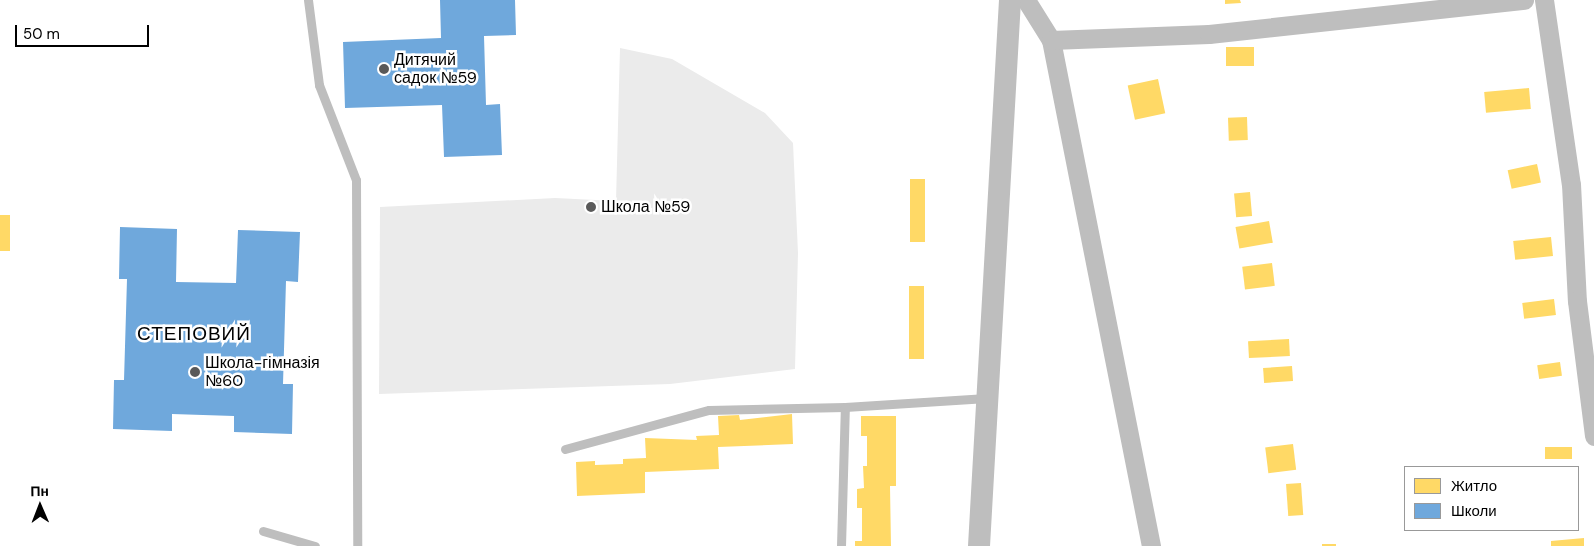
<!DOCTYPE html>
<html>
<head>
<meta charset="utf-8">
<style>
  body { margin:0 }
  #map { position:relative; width:1594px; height:546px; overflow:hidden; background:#fff; font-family:"DM Sans",sans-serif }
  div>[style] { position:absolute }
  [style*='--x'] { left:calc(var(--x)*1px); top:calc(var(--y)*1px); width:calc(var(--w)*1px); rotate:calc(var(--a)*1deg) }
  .green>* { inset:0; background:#ebebeb }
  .homes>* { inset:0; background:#ffd966; transform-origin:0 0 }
  .schools>* { inset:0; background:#6fa8dc }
  .service>* { height:9px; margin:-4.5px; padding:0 4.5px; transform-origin:4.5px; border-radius:4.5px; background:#bebebe }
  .minor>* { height:19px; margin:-9.5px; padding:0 9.5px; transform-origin:9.5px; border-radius:9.5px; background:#bebebe }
  .tertiary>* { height:22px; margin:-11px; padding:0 11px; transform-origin:11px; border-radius:11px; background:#bebebe }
  .dots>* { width:14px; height:14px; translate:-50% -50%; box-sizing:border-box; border:2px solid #fff; border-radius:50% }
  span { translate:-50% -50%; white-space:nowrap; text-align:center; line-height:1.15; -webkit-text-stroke:5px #fff; paint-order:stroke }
  .poi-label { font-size:16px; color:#000 }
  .left { translate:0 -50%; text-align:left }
  .quarter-label { font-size:19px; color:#000; letter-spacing:1px }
  .legend { position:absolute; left:1404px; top:466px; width:175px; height:65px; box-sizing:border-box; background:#fff; border:1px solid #999; margin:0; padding:6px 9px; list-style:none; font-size:15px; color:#000 }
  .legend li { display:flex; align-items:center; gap:10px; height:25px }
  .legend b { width:25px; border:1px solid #999 }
  .north { position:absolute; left:15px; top:481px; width:50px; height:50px; -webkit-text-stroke:4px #fff; paint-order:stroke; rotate:359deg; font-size:14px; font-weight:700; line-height:20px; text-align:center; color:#000 }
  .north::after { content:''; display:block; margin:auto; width:18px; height:22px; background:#000; clip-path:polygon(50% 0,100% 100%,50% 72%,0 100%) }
  .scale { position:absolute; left:15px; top:25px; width:134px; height:22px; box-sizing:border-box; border:2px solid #000; border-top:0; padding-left:6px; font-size:15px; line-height:18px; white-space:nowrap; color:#000; -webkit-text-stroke:4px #fff; paint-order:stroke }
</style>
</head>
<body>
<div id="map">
  <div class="green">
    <div style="clip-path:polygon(620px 48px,672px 59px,765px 113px,793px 143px,798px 253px,795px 369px,670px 384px,379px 394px,380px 207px,555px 198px,616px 201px)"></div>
  </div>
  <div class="homes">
    <div style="clip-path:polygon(1225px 0,1240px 0,1241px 3px,1225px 4px)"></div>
    <div style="left:1226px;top:47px;width:28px;height:19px"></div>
    <div style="left:1158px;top:79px;width:35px;height:31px;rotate:78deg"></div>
    <div style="left:1529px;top:88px;width:21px;height:45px;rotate:85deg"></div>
    <div style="left:1247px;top:117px;width:23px;height:19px;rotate:88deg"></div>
    <div style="left:1537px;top:164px;width:19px;height:30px;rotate:78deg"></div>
    <div style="left:910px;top:179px;width:15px;height:63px"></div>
    <div style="left:1250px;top:192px;width:24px;height:16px;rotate:85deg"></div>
    <div style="left:10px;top:215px;width:36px;height:10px;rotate:90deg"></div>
    <div style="left:1269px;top:221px;width:22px;height:34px;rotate:80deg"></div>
    <div style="left:1551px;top:237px;width:19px;height:38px;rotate:84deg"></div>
    <div style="left:1272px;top:263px;width:23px;height:30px;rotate:83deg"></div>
    <div style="left:909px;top:286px;width:15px;height:73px"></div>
    <div style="left:1554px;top:299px;width:16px;height:32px;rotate:83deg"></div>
    <div style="left:1289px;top:339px;width:17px;height:41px;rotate:87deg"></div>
    <div style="left:1560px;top:362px;width:14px;height:23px;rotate:82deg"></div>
    <div style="left:1292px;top:366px;width:15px;height:29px;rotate:86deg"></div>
    <div style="clip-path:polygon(792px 414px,793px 444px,718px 447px,719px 469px,645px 472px,645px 493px,577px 496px,576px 462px,595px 461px,595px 465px,623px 464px,623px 459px,646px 458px,645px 438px,697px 440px,696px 436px,719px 435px,718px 416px,739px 415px,740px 420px)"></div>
    <div style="clip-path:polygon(861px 416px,896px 416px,896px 486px,890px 486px,891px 546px,855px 546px,855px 541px,862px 541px,862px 508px,857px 508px,857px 489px,864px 488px,863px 466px,867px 466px,867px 436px,861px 436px)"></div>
    <div style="left:1293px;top:444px;width:26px;height:28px;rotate:83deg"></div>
    <div style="left:1572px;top:447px;width:12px;height:27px;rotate:90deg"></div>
    <div style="left:1301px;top:483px;width:32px;height:15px;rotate:86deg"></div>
    <div style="clip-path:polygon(1584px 538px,1584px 546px,1551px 546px,1551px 541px)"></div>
    <div style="left:1322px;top:544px;width:14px;height:2px"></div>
  </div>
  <div class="schools">
    <div style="clip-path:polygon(440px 0,515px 0,516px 35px,484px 36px,486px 105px,500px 104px,502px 155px,444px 157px,442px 105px,345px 108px,343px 42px,441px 38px)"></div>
    <div style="clip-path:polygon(120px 227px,177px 229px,176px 282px,236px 283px,238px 230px,300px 232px,298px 282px,286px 281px,283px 384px,293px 384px,292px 434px,234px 432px,234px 416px,172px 414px,172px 431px,113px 429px,114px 380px,124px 380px,127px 279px,119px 279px)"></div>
  </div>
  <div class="service">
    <div style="--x:308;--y:0;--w:86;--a:82.6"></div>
    <div style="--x:319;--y:85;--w:102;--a:68.7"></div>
    <div style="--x:356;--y:180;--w:366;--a:89.8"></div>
    <div style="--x:565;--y:449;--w:149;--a:-15.2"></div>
    <div style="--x:709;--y:410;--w:136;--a:-1.3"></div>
    <div style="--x:845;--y:407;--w:142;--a:-3.6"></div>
    <div style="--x:263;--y:531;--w:54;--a:16.1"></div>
    <div style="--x:841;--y:546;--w:139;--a:-88.4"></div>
  </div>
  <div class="minor">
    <div style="--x:1026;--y:0;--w:47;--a:58"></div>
    <div style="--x:1051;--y:40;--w:516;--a:78.82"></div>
    <div style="--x:1544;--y:0;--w:186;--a:81.7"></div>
    <div style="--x:1571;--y:184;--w:117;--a:87.1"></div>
    <div style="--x:1577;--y:301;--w:136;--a:82.8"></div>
    <div style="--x:1051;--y:40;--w:158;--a:-2.2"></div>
    <div style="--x:1209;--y:34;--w:317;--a:-6.2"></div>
  </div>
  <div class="tertiary">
    <div style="--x:979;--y:546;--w:547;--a:-86.75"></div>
  </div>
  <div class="dots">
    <div style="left:384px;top:69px;background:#595959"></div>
    <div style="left:591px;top:207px;background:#595959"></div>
    <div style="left:195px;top:372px;background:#595959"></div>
  </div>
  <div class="poi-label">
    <span class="left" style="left:394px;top:69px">Дитячий<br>садок №59</span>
    <span class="left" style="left:601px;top:207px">Школа №59</span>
    <span class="left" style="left:205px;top:372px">Школа-гімназія<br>№60</span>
  </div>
  <div class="quarter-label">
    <span style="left:194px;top:334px">СТЕПОВИЙ</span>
  </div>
  <ul class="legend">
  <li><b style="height:14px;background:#ffd966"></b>Житло</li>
  <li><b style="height:14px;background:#6fa8dc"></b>Школи</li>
  </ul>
  <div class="north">Пн</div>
  <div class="scale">50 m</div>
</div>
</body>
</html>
